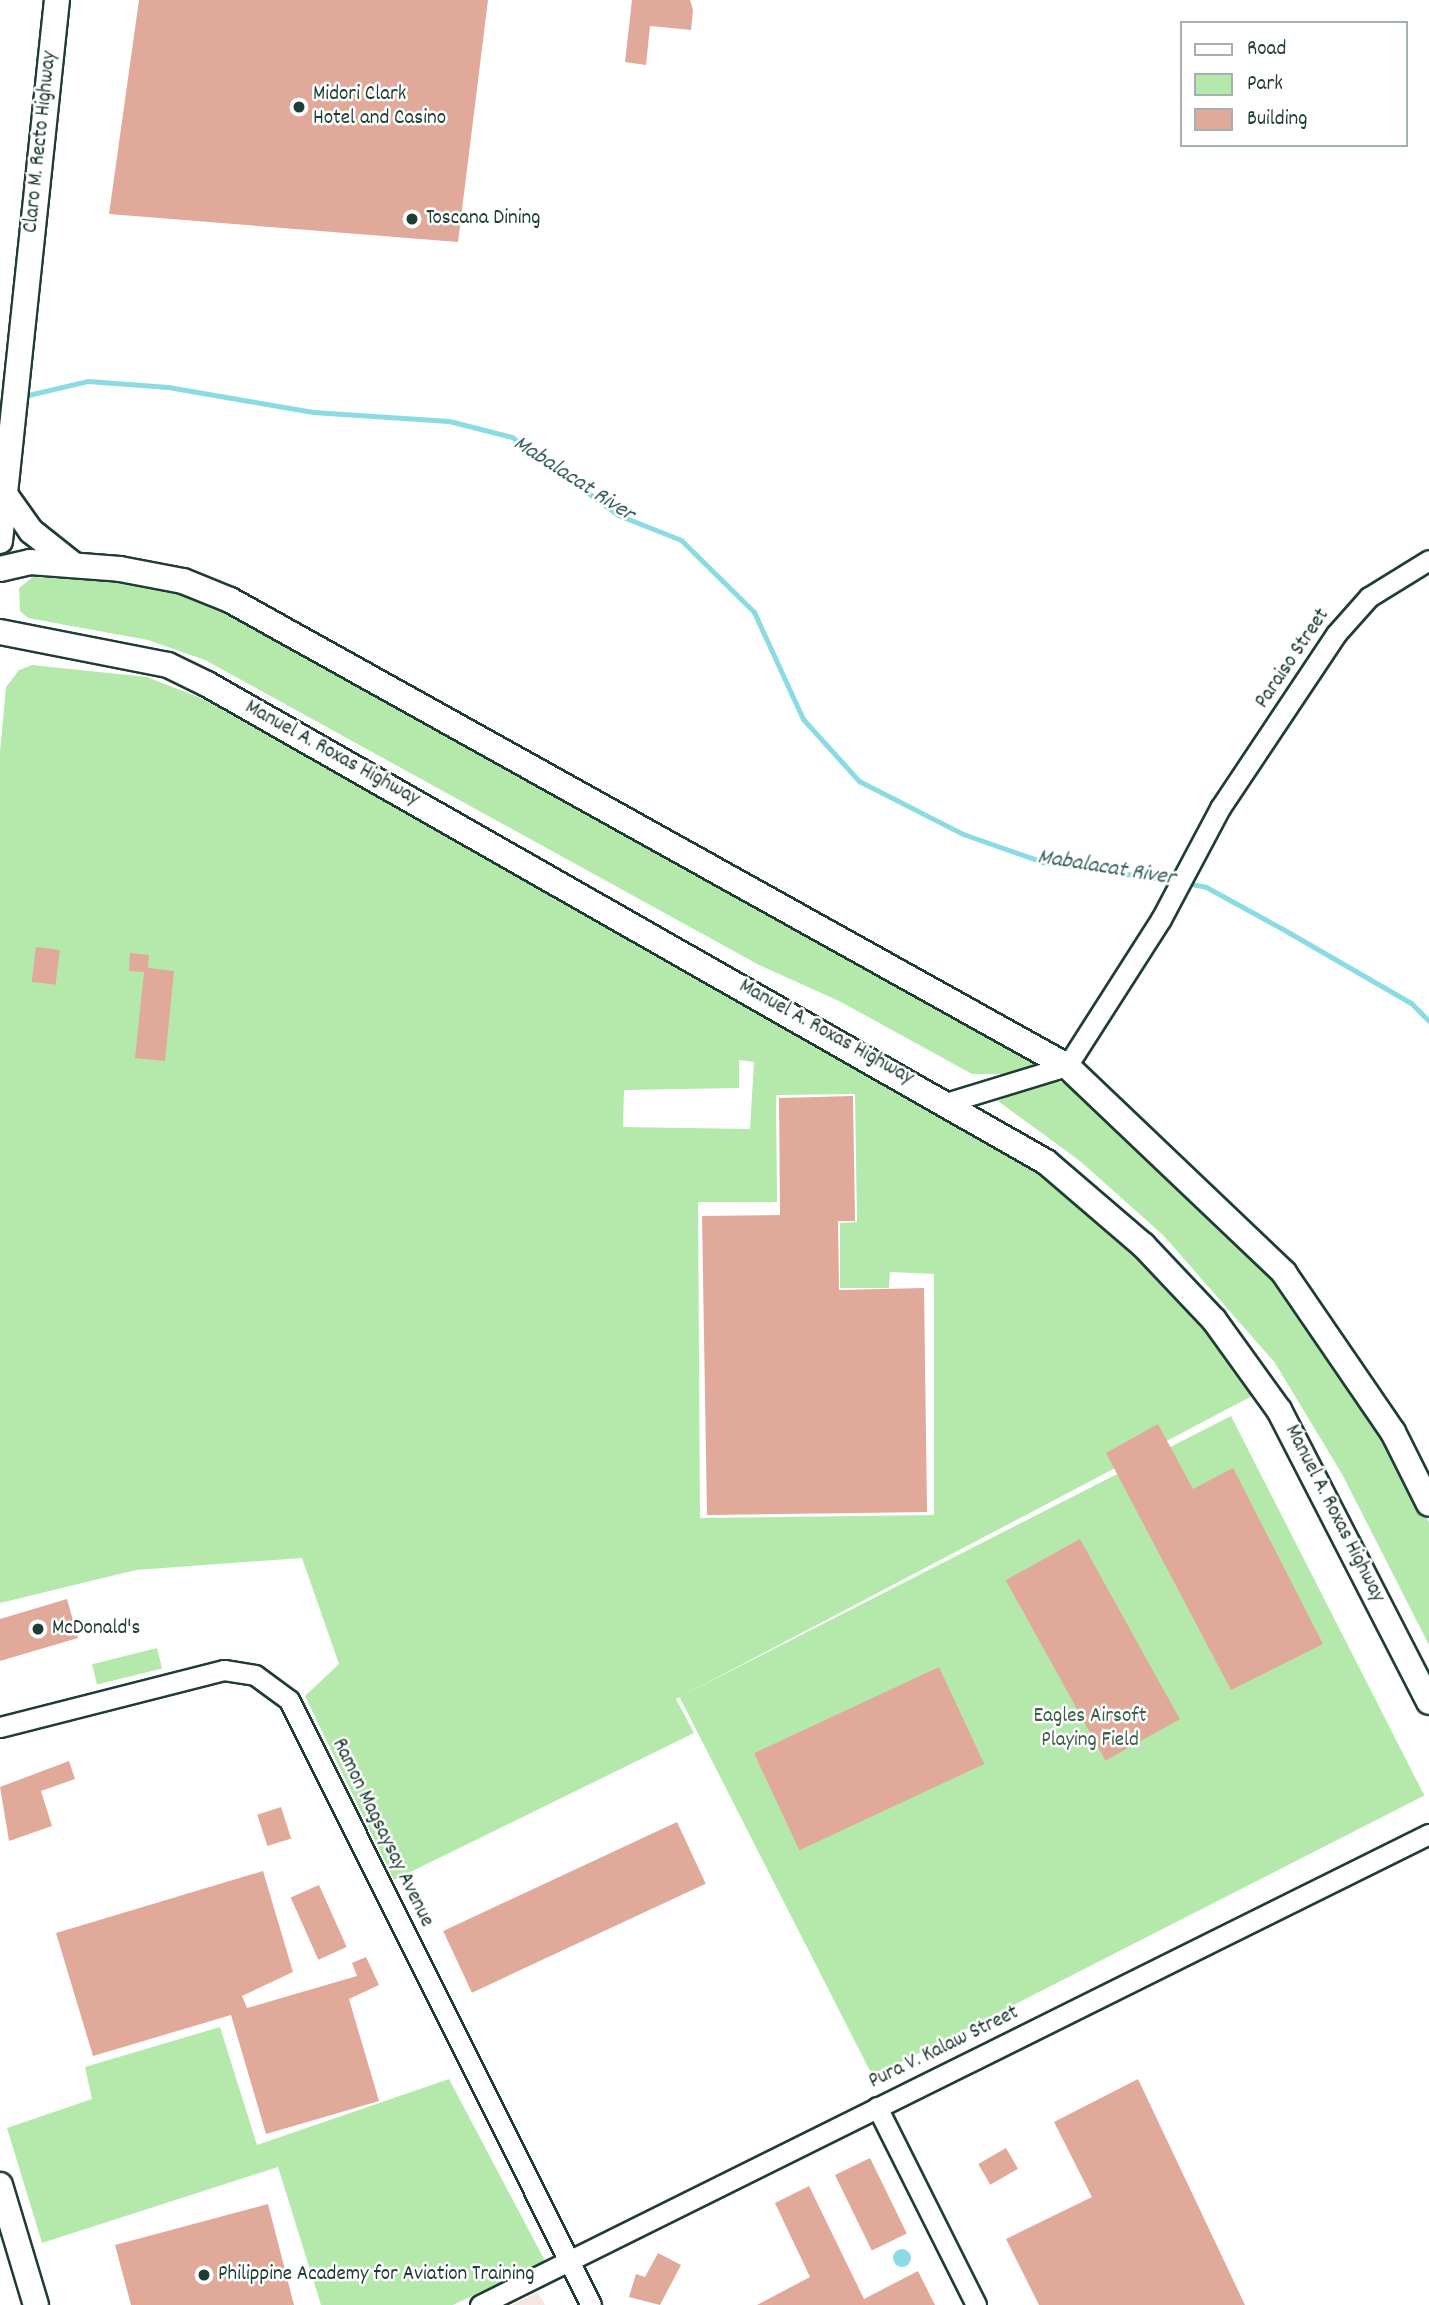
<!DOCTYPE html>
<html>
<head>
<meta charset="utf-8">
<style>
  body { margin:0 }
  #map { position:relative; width:1429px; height:2305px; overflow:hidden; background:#fff; font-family:Dekko,sans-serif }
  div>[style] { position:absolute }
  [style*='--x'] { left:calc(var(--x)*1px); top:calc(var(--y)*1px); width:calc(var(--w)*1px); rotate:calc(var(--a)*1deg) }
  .built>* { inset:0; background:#f6e5e1 }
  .green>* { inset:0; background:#b4e9ab; transform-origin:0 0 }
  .water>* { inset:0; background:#8adbe3 }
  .round { border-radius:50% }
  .stream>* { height:5px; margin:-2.5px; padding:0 2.5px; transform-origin:2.5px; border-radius:2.5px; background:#8adbe3 }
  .building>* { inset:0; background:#e1a99a; transform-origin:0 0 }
  .roads { filter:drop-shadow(2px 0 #1f3d34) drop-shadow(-2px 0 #1f3d34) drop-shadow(0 2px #1f3d34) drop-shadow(0 -2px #1f3d34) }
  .minor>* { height:19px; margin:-9.5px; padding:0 9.5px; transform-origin:9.5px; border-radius:9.5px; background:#fff }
  .major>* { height:24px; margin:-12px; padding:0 12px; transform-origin:12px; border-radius:12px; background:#fff }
  .dots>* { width:19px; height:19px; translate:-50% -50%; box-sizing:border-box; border:4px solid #fff; border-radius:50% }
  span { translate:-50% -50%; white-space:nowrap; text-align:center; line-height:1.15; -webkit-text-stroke:5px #fff; paint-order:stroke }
  .poi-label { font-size:21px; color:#1f3d34 }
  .left { translate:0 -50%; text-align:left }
  .street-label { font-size:21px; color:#1f3d34 }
  .park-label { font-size:21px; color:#3d5f4c }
  .water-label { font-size:23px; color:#3a6460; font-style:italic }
  .legend { position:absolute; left:1180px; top:21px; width:228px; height:126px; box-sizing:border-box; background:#fff; border:2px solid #a5b1ae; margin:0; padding:9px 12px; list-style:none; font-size:21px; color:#1f3d34 }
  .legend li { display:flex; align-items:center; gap:14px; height:35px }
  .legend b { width:35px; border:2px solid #a5b1ae }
</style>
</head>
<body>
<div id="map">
  <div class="built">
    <div style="clip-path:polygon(538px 2292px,545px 2305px,512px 2305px)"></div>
  </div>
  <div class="green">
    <div style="clip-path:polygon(33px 577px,153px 584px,211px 600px,1042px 1064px,1012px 1074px,972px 1074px,841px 1002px,759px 965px,205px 660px,148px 640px,28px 618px,20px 611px,19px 588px)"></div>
    <div style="clip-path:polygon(evenodd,32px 665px,147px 677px,203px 699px,977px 1135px,1044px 1176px,1129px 1249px,1221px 1347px,1254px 1395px,676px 1699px,694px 1733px,394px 1880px,305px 1696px,339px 1664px,302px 1558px,136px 1570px,0 1603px,0 752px,6px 687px,19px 670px,32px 665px,739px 1060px,754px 1062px,750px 1129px,623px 1127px,624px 1090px,739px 1088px,739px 1060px,32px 665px,855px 1094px,857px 1222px,840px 1223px,840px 1288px,889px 1288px,890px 1272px,934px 1274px,934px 1515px,700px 1518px,698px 1202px,777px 1202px,776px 1095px,855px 1094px)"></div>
    <div style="clip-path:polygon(1049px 1078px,1070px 1085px,1275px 1274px,1394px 1454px,1429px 1522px,1429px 1645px,1342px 1474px,1275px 1363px,1164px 1236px,1080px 1161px,998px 1101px)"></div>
    <div style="left:1231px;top:1416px;width:426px;height:619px;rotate:63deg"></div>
    <div style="left:157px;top:1648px;width:21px;height:67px;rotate:76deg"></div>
    <div style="clip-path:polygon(220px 2027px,257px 2145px,449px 2079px,545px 2261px,453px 2305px,321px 2305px,278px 2167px,42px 2243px,7px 2128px,92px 2099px,85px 2067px)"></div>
  </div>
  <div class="water">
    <div class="round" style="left:893px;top:2249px;width:18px;height:18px"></div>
  </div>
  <div class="stream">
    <div style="--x:24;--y:396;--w:66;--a:-13.2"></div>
    <div style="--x:88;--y:381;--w:80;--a:4.3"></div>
    <div style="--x:168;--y:387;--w:147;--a:9.8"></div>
    <div style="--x:313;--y:412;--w:136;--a:3.8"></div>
    <div style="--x:449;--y:421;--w:65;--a:14.3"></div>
    <div style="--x:512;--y:437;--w:132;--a:36.3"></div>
    <div style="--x:618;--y:515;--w:68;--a:21.6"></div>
    <div style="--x:681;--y:540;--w:103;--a:44.6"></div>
    <div style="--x:754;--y:612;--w:118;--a:65.4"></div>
    <div style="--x:803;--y:719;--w:84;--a:47.9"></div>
    <div style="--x:859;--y:781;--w:117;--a:27"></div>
    <div style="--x:963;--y:834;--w:85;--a:19.3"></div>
    <div style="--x:1043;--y:862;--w:134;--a:8.1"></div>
    <div style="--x:1186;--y:883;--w:20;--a:11"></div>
    <div style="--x:1206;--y:887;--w:85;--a:28.7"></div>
    <div style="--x:1281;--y:928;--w:150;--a:30"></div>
    <div style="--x:1411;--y:1003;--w:25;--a:45"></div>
  </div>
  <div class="building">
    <div style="clip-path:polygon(139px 0,488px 0,458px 242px,109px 214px)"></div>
    <div style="clip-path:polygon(632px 0,690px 0,693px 10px,691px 30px,650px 26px,646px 65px,625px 62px)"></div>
    <div style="left:36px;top:947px;width:24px;height:35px;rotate:7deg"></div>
    <div style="clip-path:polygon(130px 953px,149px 955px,148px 968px,174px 971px,165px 1061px,135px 1058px,144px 972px,129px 971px)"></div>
    <div style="clip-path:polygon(853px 1096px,855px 1221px,838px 1221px,839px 1290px,924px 1288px,927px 1512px,707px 1515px,702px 1216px,780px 1215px,779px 1098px)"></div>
    <div style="clip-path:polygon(1158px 1424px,1193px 1489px,1233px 1468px,1323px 1644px,1231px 1690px,1106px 1453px)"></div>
    <div style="left:1080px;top:1539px;width:206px;height:85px;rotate:61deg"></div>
    <div style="clip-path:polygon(67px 1599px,78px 1638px,0 1661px,0 1619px)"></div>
    <div style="left:939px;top:1667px;width:107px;height:204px;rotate:65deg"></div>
    <div style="clip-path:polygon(69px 1761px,75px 1779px,41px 1791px,52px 1826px,9px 1841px,0 1787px)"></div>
    <div style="left:281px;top:1807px;width:33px;height:25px;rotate:72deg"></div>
    <div style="left:677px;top:1822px;width:68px;height:258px;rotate:65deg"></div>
    <div style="clip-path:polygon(263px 1871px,293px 1972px,242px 1996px,247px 2008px,357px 1976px,352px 1963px,366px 1957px,379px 1985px,349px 1999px,379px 2101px,266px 2134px,231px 2015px,93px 2056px,56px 1933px)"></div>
    <div style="left:319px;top:1885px;width:68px;height:31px;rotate:66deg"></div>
    <div style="clip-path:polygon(1138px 2079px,1245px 2305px,1039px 2305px,1006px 2239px,1092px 2197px,1054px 2122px)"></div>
    <div style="left:1006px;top:2148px;width:24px;height:32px;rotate:60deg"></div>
    <div style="left:870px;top:2158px;width:84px;height:39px;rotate:64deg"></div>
    <div style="clip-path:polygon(809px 2186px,864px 2299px,918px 2271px,935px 2305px,757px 2305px,810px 2277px,775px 2203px)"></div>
    <div style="clip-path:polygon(268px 2204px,294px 2305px,131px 2305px,115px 2245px)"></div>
    <div style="clip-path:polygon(658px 2253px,681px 2265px,660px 2305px,629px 2297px,636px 2274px,645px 2277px)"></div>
  </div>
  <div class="roads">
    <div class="minor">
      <div style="--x:949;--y:1102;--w:123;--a:-17"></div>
      <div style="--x:1067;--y:1066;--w:174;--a:-57.4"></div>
      <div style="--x:1161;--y:919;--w:126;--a:-62"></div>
      <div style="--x:1220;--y:808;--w:209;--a:-56.3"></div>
      <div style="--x:1336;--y:634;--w:50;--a:-48.3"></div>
      <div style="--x:1369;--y:597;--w:70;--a:-31.7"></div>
      <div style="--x:0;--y:1727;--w:231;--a:-14.3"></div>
      <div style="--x:224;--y:1670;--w:31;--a:9"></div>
      <div style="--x:255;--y:1675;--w:42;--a:36.3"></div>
      <div style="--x:289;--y:1700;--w:676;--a:63.47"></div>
      <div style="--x:877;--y:2107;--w:221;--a:63.4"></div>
      <div style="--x:480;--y:2305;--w:1059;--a:-26.4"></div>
    </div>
    <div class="major">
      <div style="--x:0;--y:498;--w:6;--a:-51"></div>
      <div style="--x:4;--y:493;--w:47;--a:54.6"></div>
      <div style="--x:31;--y:531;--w:55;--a:38.3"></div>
      <div style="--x:0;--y:541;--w:544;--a:-83.99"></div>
      <div style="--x:0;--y:569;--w:31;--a:-13"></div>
      <div style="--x:30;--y:562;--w:90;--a:4.4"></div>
      <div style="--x:120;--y:569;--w:64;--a:10.8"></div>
      <div style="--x:183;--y:581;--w:51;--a:22"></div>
      <div style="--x:230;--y:600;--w:958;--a:29.11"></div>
      <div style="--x:1067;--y:1066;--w:300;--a:43.6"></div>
      <div style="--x:1284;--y:1273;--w:193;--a:55.6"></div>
      <div style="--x:1393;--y:1432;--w:80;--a:63.4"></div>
      <div style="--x:0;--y:632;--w:171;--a:11.1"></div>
      <div style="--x:168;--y:665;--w:43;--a:26"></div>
      <div style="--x:207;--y:684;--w:966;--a:29.67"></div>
      <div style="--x:1046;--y:1162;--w:128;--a:40.6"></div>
      <div style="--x:1143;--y:1245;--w:103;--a:46.6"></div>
      <div style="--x:1214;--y:1320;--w:111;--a:54.2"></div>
      <div style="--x:1279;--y:1410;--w:328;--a:62.8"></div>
      <div style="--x:0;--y:2185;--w:125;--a:73.3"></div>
    </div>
  </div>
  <div class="dots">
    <div style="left:299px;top:107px;background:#1f3d34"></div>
    <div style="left:412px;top:219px;background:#1f3d34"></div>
    <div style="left:38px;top:1629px;background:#1f3d34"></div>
    <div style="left:204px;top:2275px;background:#1f3d34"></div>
  </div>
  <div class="poi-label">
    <span class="left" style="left:313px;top:107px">Midori Clark<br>Hotel and Casino</span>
    <span class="left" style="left:426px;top:219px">Toscana Dining</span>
    <span class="left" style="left:52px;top:1629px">McDonald's</span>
    <span class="left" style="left:218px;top:2275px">Philippine Academy for Aviation Training</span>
  </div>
  <div class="street-label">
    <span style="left:41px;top:142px;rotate:-84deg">Claro M. Recto Highway</span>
    <span style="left:1293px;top:659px;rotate:-56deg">Paraiso Street</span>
    <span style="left:332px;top:754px;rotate:29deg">Manuel A. Roxas Highway</span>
    <span style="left:826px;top:1033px;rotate:29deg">Manuel A. Roxas Highway</span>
    <span style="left:1334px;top:1514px;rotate:63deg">Manuel A. Roxas Highway</span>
    <span style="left:382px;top:1833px;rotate:64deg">Ramon Magsaysay Avenue</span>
    <span style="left:944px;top:2048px;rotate:-26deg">Pura V. Kalaw Street</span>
  </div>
  <div class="park-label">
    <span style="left:1090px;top:1729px">Eagles Airsoft<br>Playing Field</span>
  </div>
  <div class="water-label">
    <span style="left:573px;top:480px;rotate:33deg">Mabalacat River</span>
    <span style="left:1106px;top:869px;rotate:9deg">Mabalacat River</span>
  </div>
  <ul class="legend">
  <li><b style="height:9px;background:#fff"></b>Road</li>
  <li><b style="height:19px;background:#b4e9ab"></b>Park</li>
  <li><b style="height:19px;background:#e1a99a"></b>Building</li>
  </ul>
</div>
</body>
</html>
